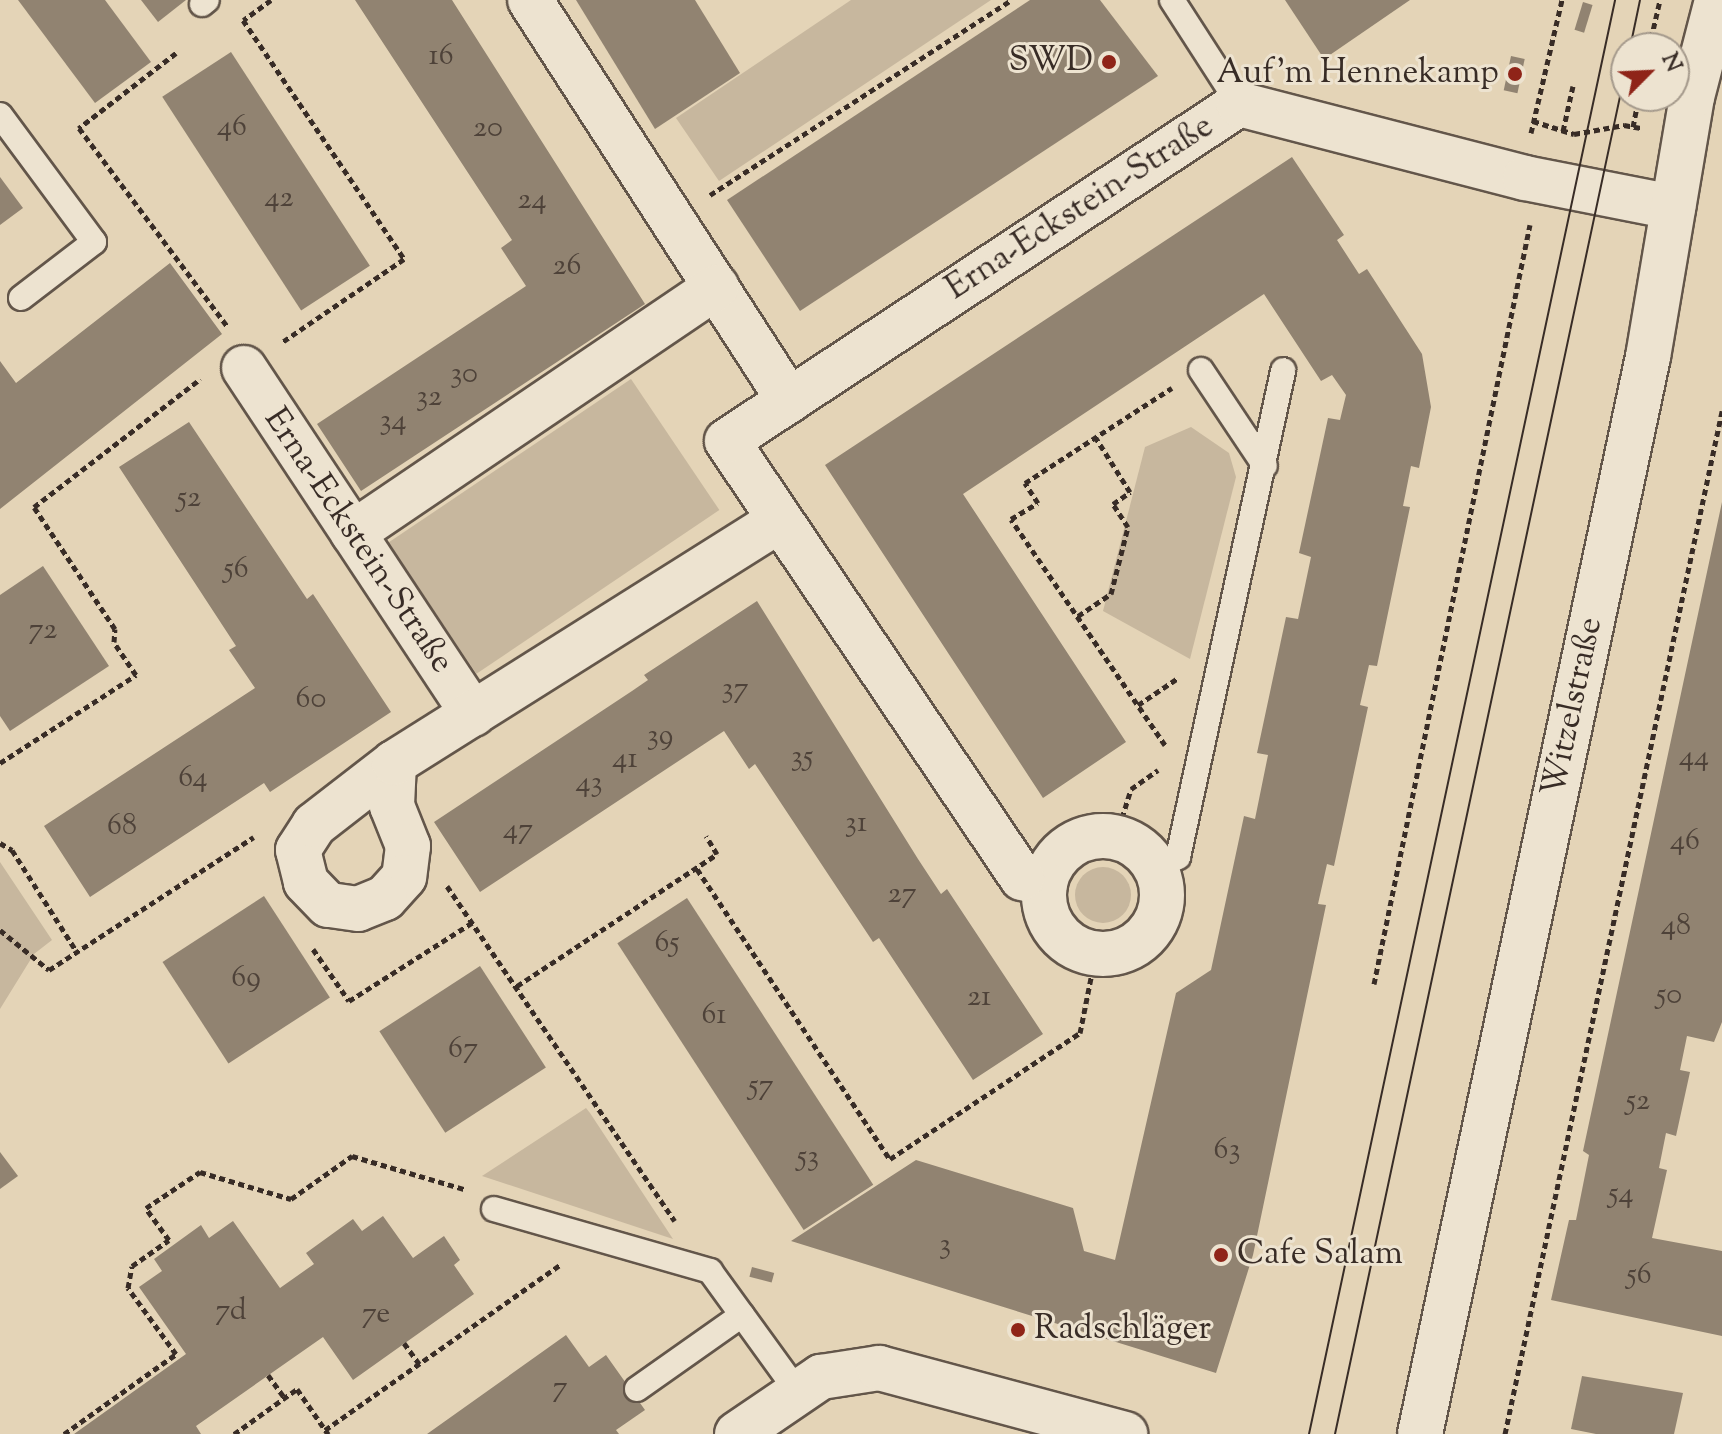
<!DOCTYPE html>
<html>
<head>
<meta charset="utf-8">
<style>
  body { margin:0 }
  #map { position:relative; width:1722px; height:1434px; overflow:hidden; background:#e4d4b7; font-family:"Sorts Mill Goudy",serif }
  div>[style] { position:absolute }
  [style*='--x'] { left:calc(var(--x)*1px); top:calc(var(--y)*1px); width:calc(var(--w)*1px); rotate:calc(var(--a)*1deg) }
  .green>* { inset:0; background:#c7b79e; transform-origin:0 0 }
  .round { border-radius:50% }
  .building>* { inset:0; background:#918371; transform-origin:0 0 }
  .path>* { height:5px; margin-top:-2.5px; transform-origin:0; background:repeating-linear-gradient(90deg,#382c26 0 6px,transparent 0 10px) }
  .roads { filter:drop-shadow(2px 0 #63564a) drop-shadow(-2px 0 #63564a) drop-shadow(0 2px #63564a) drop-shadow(0 -2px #63564a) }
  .lane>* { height:24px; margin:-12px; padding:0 12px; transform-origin:12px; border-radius:12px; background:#ede3d0 }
  .street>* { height:44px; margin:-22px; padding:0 22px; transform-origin:22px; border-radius:22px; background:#ede3d0 }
  .street>.ring { margin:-22px; padding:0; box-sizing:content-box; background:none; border:44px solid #ede3d0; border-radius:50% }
  .tram>* { height:2px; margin:-1px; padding:0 1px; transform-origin:1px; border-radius:1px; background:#382c26 }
  .dots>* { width:22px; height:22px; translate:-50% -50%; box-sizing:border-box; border:4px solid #ede3d0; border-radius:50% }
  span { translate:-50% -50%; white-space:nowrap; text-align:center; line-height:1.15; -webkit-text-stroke:6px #ede3d0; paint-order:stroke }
  .number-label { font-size:30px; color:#4e4239 }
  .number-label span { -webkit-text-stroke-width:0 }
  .poi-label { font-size:34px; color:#382c26 }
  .right { translate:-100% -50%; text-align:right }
  .left { translate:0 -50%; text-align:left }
  .street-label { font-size:34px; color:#382c26 }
  .north { position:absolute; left:1610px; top:32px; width:80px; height:80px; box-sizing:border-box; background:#ede3d0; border:2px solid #a59a8c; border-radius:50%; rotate:66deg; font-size:22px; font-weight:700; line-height:32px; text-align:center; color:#382c26 }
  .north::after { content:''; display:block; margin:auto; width:28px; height:36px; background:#8f2418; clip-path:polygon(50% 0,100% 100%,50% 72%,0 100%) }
</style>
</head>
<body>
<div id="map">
  <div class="green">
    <div style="clip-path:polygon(851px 0,991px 0,719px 181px,676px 118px)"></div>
    <div style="left:631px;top:379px;width:158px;height:293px;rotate:56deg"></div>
    <div style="clip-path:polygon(1191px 427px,1229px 453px,1236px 477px,1190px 659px,1103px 611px,1145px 447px)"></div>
    <div style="clip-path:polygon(0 862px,52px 940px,34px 954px,0 1009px)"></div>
    <div class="round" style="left:1075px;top:867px;width:56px;height:56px"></div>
    <div style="clip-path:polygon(586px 1108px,590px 1113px,673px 1239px,482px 1176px)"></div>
  </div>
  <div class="building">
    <div style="clip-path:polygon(18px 0,105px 0,151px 62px,95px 103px)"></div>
    <div style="clip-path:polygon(141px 0,186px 0,158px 22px)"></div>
    <div style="clip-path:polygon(355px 0,452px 0,645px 304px,361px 491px,317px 424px,526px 286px,501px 248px,512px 240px)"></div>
    <div style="clip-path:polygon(576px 0,695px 0,740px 73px,655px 129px)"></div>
    <div style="clip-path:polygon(1030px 0,1100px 0,1158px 76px,800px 311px,727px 200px)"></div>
    <div style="clip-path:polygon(1285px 0,1410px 0,1324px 59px)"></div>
    <div style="left:1583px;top:2px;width:10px;height:29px;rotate:17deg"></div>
    <div style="left:231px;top:52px;width:255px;height:82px;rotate:57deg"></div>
    <div style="left:1511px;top:56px;width:14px;height:35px;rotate:12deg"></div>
    <div style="clip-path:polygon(1292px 157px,1344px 235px,1337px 240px,1359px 274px,1367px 269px,1422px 354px,1431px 407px,1419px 468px,1411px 466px,1403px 506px,1410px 507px,1377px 666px,1369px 665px,1360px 705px,1368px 707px,1334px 866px,1327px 864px,1318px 904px,1326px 905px,1253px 1255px,1216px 1373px,791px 1241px,916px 1160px,1073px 1208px,1084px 1251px,1115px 1260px,1176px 993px,1211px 970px,1244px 816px,1255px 819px,1268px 755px,1257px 753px,1286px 617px,1298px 619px,1311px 557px,1299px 553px,1328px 418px,1340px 420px,1346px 395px,1332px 375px,1321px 381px,1264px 294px,963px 494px,1126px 742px,1043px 798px,825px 465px)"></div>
    <div style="clip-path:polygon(0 177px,23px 208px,0 225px)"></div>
    <div style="clip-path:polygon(170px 263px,222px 334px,0 509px,0 361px,16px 383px)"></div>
    <div style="clip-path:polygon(189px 422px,307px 599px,313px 594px,391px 712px,270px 792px,264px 783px,90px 897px,44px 826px,255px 688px,229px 650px,236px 646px,119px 467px)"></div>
    <div style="clip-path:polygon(1722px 502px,1722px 1022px,1714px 1042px,1687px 1036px,1680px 1070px,1690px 1072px,1676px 1136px,1666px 1133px,1659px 1168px,1667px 1170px,1652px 1238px,1722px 1251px,1722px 1336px,1551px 1300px,1569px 1220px,1576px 1220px,1589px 1155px,1583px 1151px)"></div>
    <div style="clip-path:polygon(43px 566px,109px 666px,10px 731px,0 716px,0 595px)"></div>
    <div style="clip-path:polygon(757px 601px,918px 859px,941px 894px,947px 889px,1043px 1034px,973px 1080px,879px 938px,873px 942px,755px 764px,749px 769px,724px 731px,480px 892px,434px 822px,632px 691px,648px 680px,644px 675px)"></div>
    <div style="left:264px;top:896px;width:121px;height:121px;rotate:57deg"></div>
    <div style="left:687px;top:898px;width:342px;height:83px;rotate:57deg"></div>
    <div style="left:480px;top:966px;width:121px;height:120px;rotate:57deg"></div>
    <div style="clip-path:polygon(0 1152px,18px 1176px,0 1189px)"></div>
    <div style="clip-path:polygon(383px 1216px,413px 1258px,444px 1236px,460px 1260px,454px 1265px,474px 1294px,353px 1380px,323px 1337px,196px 1426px,201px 1434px,74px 1434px,186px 1354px,139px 1287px,162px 1271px,154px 1259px,201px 1225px,209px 1238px,233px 1221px,280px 1288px,314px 1264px,306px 1253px,353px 1219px,362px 1231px)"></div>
    <div style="left:752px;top:1267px;width:23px;height:10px;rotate:15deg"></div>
    <div style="clip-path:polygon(566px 1335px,589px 1367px,606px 1355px,645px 1410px,616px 1430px,619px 1434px,427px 1434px)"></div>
    <div style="clip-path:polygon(1582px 1376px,1683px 1393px,1674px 1434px,1596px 1434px,1571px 1429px)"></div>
  </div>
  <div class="path">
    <div style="--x:271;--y:0;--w:34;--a:144"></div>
    <div style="--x:243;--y:20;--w:288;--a:56"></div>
    <div style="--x:404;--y:259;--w:149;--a:145.7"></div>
    <div style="--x:1649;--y:48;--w:49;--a:-77.1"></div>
    <div style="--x:176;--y:53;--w:123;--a:142.3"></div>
    <div style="--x:79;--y:128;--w:249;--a:53.2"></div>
    <div style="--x:1533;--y:121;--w:43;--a:17.6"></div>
    <div style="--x:1574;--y:134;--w:51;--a:-10.2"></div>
    <div style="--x:1624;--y:125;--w:17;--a:10"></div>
    <div style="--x:1633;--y:127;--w:32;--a:-79"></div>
    <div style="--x:1563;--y:131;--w:46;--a:-77.5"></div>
    <div style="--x:1531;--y:133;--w:137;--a:-76.9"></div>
    <div style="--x:710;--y:195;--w:359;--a:-32.9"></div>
    <div style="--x:1078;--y:616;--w:40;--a:-34"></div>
    <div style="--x:1111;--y:594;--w:69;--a:-75.8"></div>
    <div style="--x:1128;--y:527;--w:27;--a:-123"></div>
    <div style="--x:1113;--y:504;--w:21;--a:-35"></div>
    <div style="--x:1130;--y:492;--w:64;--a:-122.2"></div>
    <div style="--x:1138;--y:705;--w:48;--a:-34"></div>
    <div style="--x:1165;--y:745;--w:273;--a:-124.3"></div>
    <div style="--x:1011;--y:519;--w:31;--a:-31"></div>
    <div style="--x:1038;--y:503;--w:24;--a:-123"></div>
    <div style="--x:1025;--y:483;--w:175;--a:-32.9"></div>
    <div style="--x:0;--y:763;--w:162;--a:-32.9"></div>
    <div style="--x:136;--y:675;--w:40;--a:-124"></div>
    <div style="--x:114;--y:642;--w:13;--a:-86"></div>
    <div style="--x:115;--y:629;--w:146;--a:-123.6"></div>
    <div style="--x:34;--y:507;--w:210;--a:-37.6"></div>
    <div style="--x:1116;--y:837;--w:50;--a:-72.6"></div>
    <div style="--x:1131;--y:789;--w:33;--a:-35"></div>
    <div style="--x:0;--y:843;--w:14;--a:30"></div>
    <div style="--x:12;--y:850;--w:121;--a:57.5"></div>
    <div style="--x:697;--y:869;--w:348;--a:56.4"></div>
    <div style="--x:890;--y:1159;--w:228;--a:-33.6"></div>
    <div style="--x:1080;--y:1033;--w:82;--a:-78.7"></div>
    <div style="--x:447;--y:886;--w:405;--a:55.8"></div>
    <div style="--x:0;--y:930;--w:63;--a:39.2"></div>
    <div style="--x:49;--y:970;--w:244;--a:-33"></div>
    <div style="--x:313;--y:949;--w:63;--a:55.3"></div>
    <div style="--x:349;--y:1001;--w:147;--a:-32.5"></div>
    <div style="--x:1374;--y:984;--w:775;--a:-78.39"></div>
    <div style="--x:517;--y:986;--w:240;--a:-33.4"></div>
    <div style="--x:717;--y:854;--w:21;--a:-121"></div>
    <div style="--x:404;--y:1343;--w:26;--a:54"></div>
    <div style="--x:268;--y:1375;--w:29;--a:54"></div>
    <div style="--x:325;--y:1430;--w:287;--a:-35.1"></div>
    <div style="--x:64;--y:1434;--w:138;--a:-35.5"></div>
    <div style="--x:176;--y:1354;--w:82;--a:-126"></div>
    <div style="--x:128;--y:1288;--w:22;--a:-80"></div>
    <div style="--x:132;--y:1266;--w:45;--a:-35.1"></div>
    <div style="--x:169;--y:1240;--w:39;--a:-126"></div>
    <div style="--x:146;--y:1208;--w:65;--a:-33.7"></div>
    <div style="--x:200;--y:1172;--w:95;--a:16.5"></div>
    <div style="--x:291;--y:1199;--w:75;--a:-35.2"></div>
    <div style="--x:352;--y:1156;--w:117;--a:16.4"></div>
    <div style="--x:234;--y:1434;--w:77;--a:-35.5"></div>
    <div style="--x:297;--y:1389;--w:55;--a:55.4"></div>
    <div style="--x:1505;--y:1434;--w:1046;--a:-78.02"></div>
  </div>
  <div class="roads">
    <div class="lane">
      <div style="--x:1172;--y:0;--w:124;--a:57.2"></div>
      <div style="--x:202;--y:4;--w:6;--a:-39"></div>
      <div style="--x:0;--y:115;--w:158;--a:53.5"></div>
      <div style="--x:94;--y:242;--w:92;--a:142.5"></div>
      <div style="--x:1201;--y:370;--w:115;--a:56.3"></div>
      <div style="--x:1155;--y:869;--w:26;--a:-28"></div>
      <div style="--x:1178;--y:857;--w:498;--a:-77.8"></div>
      <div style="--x:494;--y:1209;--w:225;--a:16"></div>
      <div style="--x:710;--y:1271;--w:54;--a:54"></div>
      <div style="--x:637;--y:1389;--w:128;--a:-35.2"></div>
      <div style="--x:742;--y:1315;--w:94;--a:54.1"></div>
    </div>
    <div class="street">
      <div style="--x:530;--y:0;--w:477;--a:57.1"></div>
      <div style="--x:244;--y:368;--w:415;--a:56.5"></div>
      <div style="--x:353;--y:533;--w:439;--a:-34.1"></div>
      <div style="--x:394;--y:763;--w:43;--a:92.7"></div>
      <div style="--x:392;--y:806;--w:43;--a:68.2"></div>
      <div style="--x:408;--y:846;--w:31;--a:97"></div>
      <div style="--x:404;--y:877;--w:28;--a:132"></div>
      <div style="--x:385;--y:898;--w:29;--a:158"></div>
      <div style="--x:358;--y:909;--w:30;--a:-172"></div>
      <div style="--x:328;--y:905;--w:32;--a:-134"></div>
      <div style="--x:306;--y:882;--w:33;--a:-104"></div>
      <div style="--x:298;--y:850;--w:30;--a:-57"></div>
      <div style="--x:314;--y:825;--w:101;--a:-37.8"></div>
      <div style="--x:394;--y:763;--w:456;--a:-32.2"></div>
      <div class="ring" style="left:1044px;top:836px;width:74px;height:74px"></div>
      <div style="--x:1045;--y:884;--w:24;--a:-165"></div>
      <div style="--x:1022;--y:878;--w:527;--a:-124.02"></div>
      <div style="--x:727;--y:441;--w:613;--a:-33.35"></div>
      <div style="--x:1239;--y:104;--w:295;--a:14.5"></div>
      <div style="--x:1525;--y:178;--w:151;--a:11.1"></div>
      <div style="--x:737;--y:1434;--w:102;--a:-34.2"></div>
      <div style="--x:821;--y:1377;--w:59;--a:-8.8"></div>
      <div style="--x:879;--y:1368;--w:255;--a:15"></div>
      <div style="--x:1420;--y:1434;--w:1101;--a:-78.05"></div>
      <div style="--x:1648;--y:357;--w:264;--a:-80.4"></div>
      <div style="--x:1692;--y:97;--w:100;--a:-75.5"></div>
    </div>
  </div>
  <div class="tram">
    <div style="--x:1630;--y:48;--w:49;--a:-78.2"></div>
    <div style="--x:1309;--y:1434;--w:1466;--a:-77.95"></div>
    <div style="--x:1335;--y:1434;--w:1396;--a:-77.97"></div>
  </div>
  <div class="dots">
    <div style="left:1109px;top:62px;background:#8f2418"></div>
    <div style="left:1515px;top:74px;background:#8f2418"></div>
    <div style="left:1221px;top:1255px;background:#8f2418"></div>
    <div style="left:1018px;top:1330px;background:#8f2418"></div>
  </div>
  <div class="number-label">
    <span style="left:441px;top:57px">16</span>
    <span style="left:232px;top:128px">46</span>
    <span style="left:488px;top:129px">20</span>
    <span style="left:279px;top:199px">42</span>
    <span style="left:532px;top:201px">24</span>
    <span style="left:567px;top:267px">26</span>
    <span style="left:464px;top:375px">30</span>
    <span style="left:429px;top:398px">32</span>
    <span style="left:393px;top:422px">34</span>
    <span style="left:189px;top:499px">52</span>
    <span style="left:236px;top:570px">56</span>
    <span style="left:43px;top:631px">72</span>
    <span style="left:735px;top:690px">37</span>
    <span style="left:311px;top:700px">60</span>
    <span style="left:660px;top:737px">39</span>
    <span style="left:802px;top:758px">35</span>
    <span style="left:1694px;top:758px">44</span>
    <span style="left:625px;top:760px">41</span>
    <span style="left:193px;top:779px">64</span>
    <span style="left:589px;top:784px">43</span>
    <span style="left:856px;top:824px">31</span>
    <span style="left:122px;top:827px">68</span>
    <span style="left:518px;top:831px">47</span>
    <span style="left:1685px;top:842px">46</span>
    <span style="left:902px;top:895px">27</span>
    <span style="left:1676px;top:927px">48</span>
    <span style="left:667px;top:944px">65</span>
    <span style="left:246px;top:979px">69</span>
    <span style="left:1669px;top:996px">50</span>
    <span style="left:979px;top:998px">21</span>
    <span style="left:714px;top:1016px">61</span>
    <span style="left:463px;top:1050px">67</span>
    <span style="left:761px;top:1087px">57</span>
    <span style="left:1638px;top:1102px">52</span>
    <span style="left:1227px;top:1151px">63</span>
    <span style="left:808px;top:1158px">53</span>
    <span style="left:1621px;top:1195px">54</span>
    <span style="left:945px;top:1246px">3</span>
    <span style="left:1639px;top:1276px">56</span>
    <span style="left:231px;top:1312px">7d</span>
    <span style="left:376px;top:1315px">7e</span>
    <span style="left:560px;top:1389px">7</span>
  </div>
  <div class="poi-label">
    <span class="right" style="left:1093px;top:62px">SWD</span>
    <span class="right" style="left:1499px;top:74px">Auf'm Hennekamp</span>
    <span class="left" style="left:1237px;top:1255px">Cafe Salam</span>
    <span class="left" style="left:1034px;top:1330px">Radschläger</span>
  </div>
  <div class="street-label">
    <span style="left:1080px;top:208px;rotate:-33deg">Erna-Eckstein-Straße</span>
    <span style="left:358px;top:541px;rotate:56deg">Erna-Eckstein-Straße</span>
    <span style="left:1573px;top:707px;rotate:-78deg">Witzelstraße</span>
  </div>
  <div class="north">N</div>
</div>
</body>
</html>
